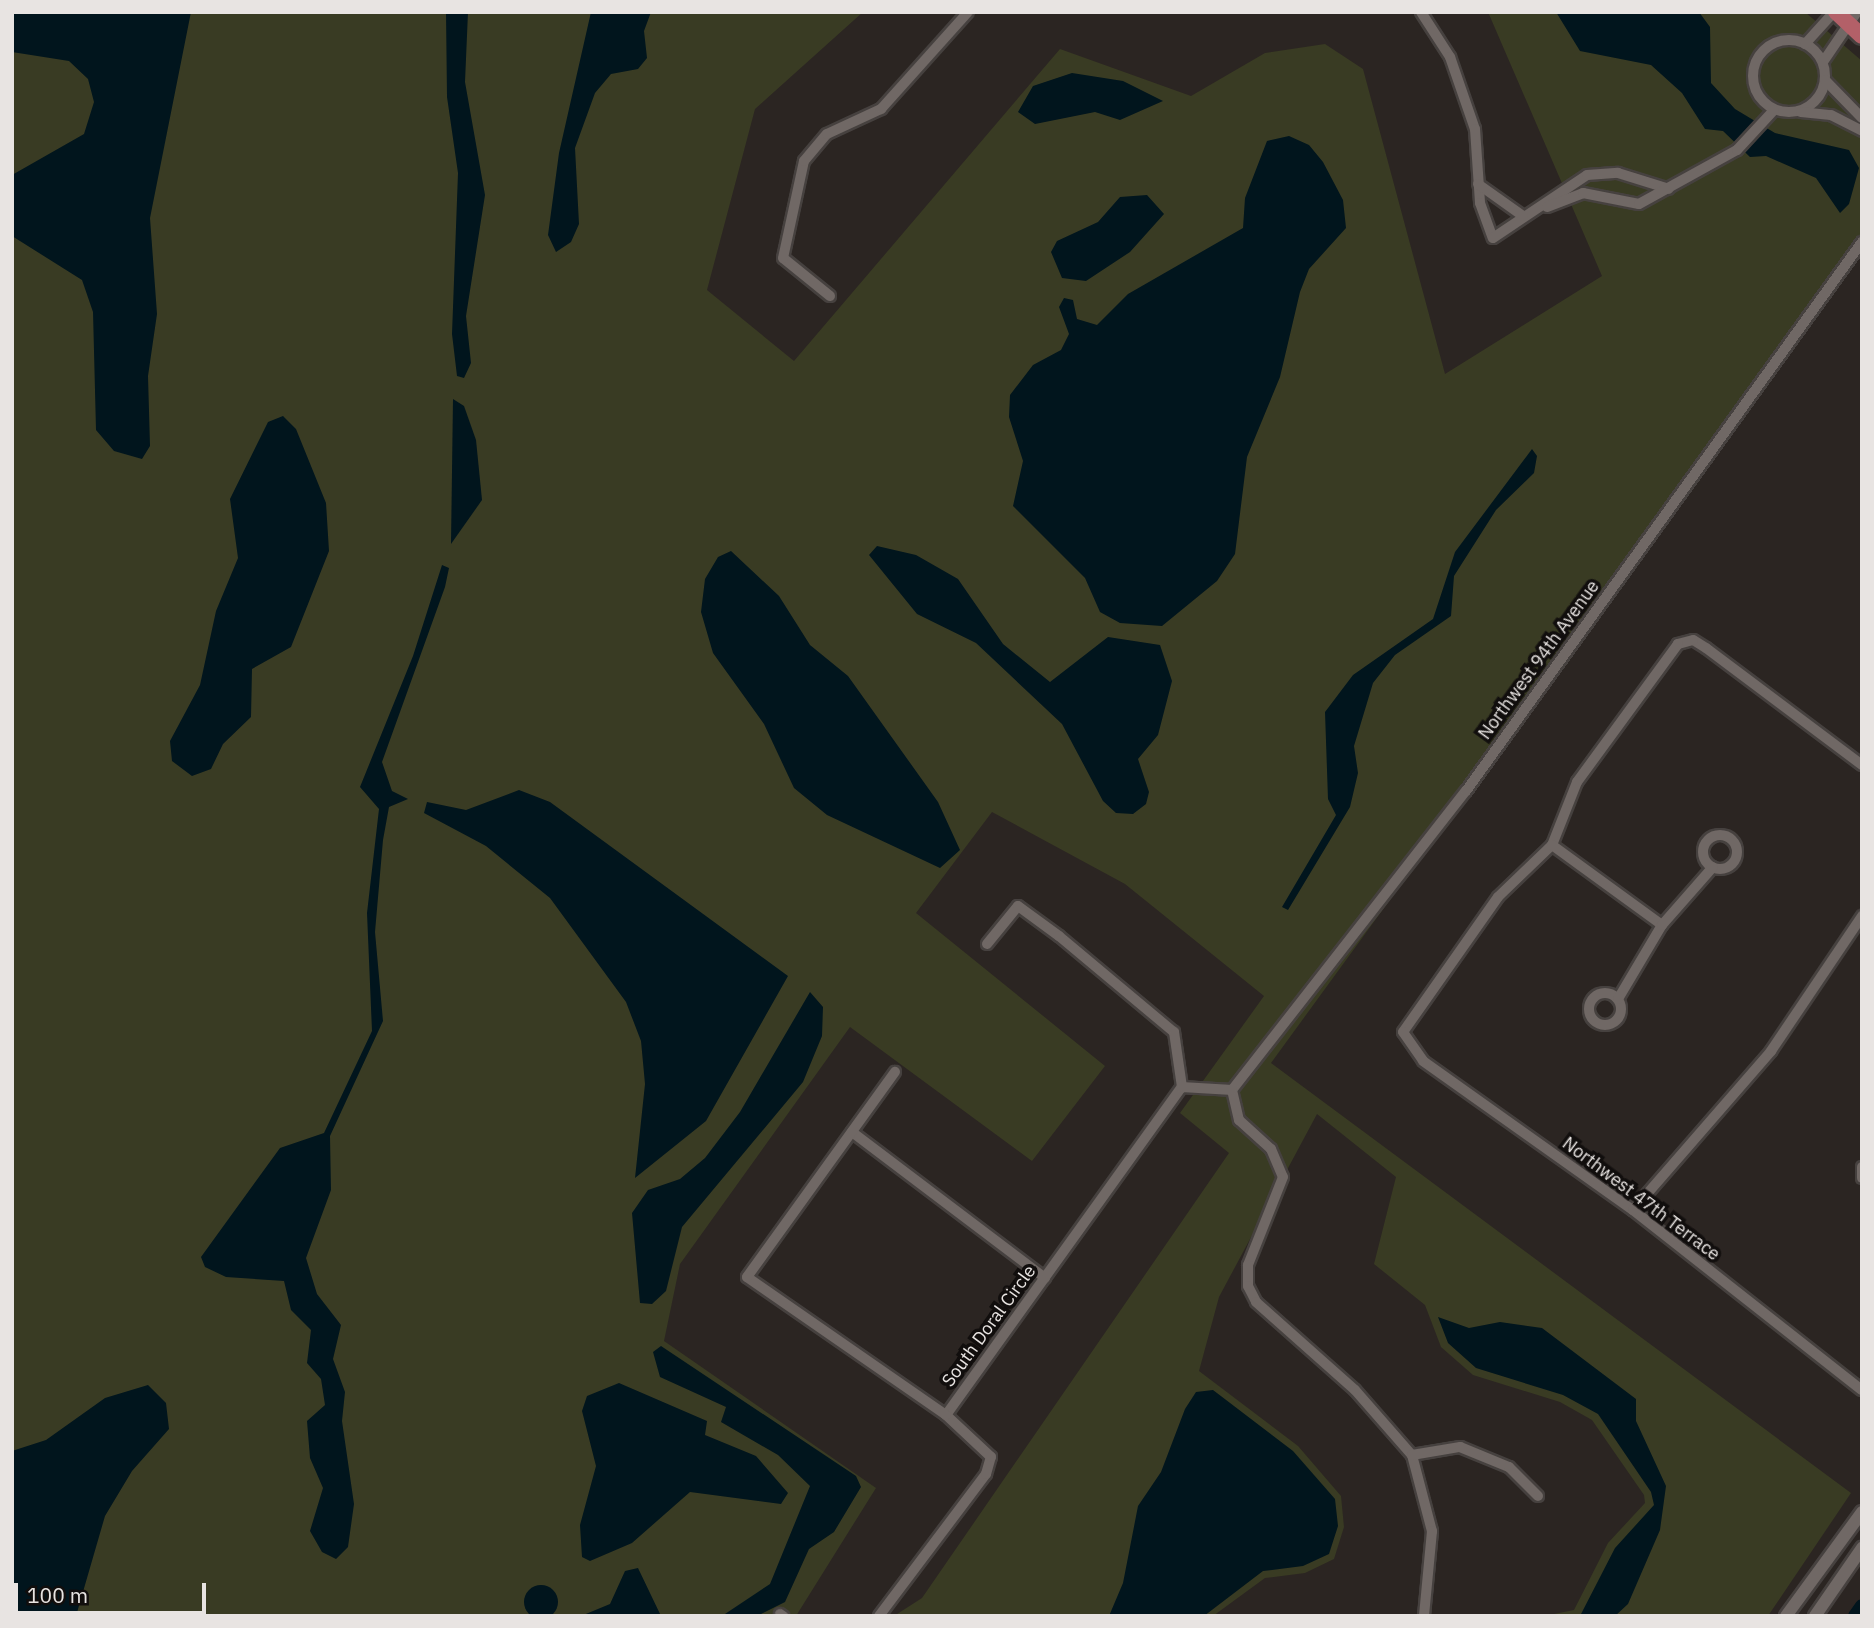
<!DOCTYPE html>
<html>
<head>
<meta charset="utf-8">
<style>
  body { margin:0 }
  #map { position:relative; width:1874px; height:1628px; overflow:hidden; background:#2b2522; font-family:"IBM Plex Sans",sans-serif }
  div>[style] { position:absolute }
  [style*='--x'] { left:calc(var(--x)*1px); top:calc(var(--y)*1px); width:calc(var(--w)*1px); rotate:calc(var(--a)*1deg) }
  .green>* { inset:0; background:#393b23 }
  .water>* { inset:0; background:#01151d }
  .round { border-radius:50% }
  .canal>* { height:14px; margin:-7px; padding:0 7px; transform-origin:7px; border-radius:7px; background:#01151d }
  .roads { filter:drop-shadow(2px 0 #46413f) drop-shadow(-2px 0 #46413f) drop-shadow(0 2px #46413f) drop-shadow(0 -2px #46413f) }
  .minor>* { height:10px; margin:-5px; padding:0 5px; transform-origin:5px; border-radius:5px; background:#706865 }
  .minor>.ring { margin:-5px; padding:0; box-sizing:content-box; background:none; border:10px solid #706865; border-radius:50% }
  .tertiary>* { height:12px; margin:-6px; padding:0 6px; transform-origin:6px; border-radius:6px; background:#706865 }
  .primary>* { height:16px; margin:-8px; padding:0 8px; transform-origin:8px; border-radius:8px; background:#b36068 }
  span { translate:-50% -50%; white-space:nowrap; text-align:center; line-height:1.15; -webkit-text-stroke:7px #110e0d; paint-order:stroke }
  .street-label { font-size:18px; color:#e8e4e2 }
  .frame { position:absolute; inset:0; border:14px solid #e8e4e2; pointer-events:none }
  .scale { position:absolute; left:14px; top:1583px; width:192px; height:32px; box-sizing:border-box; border:4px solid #e8e4e2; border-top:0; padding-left:9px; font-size:21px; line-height:24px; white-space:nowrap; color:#e8e4e2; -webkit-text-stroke:5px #110e0d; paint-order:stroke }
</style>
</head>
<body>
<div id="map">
  <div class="green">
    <div style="clip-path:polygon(12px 12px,863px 12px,755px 109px,707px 290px,794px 361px,1060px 49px,1191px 96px,1265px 53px,1325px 44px,1363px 69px,1445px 374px,1602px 276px,1488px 12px,1805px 12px,1862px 61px,1862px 252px,1271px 1063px,1851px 1493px,1768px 1616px,1544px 1616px,1574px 1610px,1608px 1543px,1645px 1503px,1644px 1495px,1592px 1420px,1560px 1402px,1473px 1375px,1441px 1347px,1425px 1305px,1374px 1264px,1396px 1177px,1317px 1114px,1219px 1297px,1199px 1371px,1298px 1446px,1341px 1496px,1344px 1527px,1334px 1559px,1305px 1573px,1265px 1578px,1213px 1616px,894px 1616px,922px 1598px,1229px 1153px,1180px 1113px,1264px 996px,1125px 884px,992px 812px,916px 913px,1105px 1066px,1032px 1161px,850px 1027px,680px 1264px,664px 1341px,876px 1488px,796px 1616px,12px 1616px)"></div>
  </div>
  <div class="water">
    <div style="clip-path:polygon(12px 12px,191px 12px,150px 218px,157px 314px,148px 376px,150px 446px,142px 459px,114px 451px,96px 430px,93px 312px,82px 280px,12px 236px,12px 175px,84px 134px,94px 102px,88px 79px,69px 61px,12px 52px)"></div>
    <div style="clip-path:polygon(446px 12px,468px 12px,465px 82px,485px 195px,466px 316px,471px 363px,464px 378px,457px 376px,452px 334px,458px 173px,447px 97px)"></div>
    <div style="clip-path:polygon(591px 12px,651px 12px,644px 31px,647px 58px,638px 69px,611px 74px,595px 93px,575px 148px,579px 224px,571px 242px,556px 252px,548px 235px,559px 153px)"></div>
    <div style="clip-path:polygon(1556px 12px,1699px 12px,1710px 27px,1711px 83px,1735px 109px,1775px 133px,1849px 150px,1859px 168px,1849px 204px,1840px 213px,1816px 178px,1766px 156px,1750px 157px,1723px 131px,1705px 129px,1682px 93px,1651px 65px,1580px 51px)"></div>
    <div style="clip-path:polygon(1072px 73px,1123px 81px,1163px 101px,1120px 120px,1095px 112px,1035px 124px,1018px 112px,1033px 86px)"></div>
    <div style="clip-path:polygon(1289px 136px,1309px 145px,1323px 162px,1343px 200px,1346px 228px,1309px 269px,1300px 292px,1280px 377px,1247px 457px,1235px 554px,1217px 581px,1162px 626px,1120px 623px,1100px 612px,1085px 578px,1013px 506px,1023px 461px,1009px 417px,1010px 395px,1033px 365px,1061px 350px,1069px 334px,1059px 307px,1064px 298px,1073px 300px,1077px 319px,1097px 325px,1128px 294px,1243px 228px,1245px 198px,1267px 141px)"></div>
    <div style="clip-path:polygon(1147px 195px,1164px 214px,1130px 252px,1086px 281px,1062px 278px,1051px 252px,1057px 241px,1098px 222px,1120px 197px)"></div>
    <div style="clip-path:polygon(453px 399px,464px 406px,476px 440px,482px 500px,451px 544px)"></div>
    <div style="clip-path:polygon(283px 416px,296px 429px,326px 503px,329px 551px,291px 647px,252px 669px,251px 717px,223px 744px,211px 769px,192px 776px,172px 761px,170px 741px,200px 685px,216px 611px,238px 558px,230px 499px,268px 422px)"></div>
    <div style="clip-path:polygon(1532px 449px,1537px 456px,1534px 473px,1496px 510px,1454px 576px,1451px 616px,1395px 655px,1373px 683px,1354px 746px,1358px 773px,1350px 807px,1288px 910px,1282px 907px,1336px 815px,1328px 799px,1325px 712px,1353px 675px,1433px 619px,1455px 552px)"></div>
    <div style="clip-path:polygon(877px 546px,916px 555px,958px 579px,1003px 644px,1050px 682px,1108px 637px,1160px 645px,1172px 681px,1158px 735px,1138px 759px,1149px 792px,1146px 804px,1133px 814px,1116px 813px,1103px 801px,1062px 724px,976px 643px,917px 614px,869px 555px)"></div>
    <div style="clip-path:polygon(731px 551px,779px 596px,810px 645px,848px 676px,938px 802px,960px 850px,940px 868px,827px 815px,794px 788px,764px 724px,713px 653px,701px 612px,705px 579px,718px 557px)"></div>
    <div style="clip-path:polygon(442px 565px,449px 568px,445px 587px,382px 762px,392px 791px,408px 799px,389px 807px,383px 840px,375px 932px,383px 1021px,330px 1136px,331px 1190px,306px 1258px,317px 1294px,341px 1325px,333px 1359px,345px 1392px,342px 1421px,354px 1504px,348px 1547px,336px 1559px,322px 1552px,310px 1531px,323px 1488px,310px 1458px,307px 1421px,325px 1405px,321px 1379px,307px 1363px,311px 1330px,291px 1310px,284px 1281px,226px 1277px,205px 1267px,201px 1257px,280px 1148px,324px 1133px,372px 1031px,367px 913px,379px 809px,360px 787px,413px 656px)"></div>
    <div style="clip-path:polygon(519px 790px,550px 802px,788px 976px,706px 1121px,635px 1178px,645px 1084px,641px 1041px,626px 1002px,550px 898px,486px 846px,424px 813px,427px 802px,466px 810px)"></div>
    <div style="clip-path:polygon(810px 992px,823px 1007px,822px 1036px,803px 1082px,682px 1227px,666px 1291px,652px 1304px,640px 1303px,632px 1213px,648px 1190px,680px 1179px,705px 1158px,740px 1112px)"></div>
    <div style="clip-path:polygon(1438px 1317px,1469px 1328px,1500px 1322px,1542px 1328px,1636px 1399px,1636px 1421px,1666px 1486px,1660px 1530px,1628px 1604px,1615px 1616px,1580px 1616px,1615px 1548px,1654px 1505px,1651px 1492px,1598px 1414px,1563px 1395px,1476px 1368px,1448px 1343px)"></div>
    <div style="clip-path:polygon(661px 1346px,856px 1476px,861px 1487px,834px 1532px,809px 1549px,785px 1602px,757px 1616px,722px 1616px,770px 1584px,810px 1486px,778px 1455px,721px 1422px,726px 1407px,660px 1377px,653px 1352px)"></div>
    <div style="clip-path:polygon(619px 1383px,707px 1421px,705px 1435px,756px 1456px,788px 1493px,781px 1504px,690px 1492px,632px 1543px,590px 1561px,582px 1557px,580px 1525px,596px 1466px,582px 1411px,587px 1396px)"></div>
    <div style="clip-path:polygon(148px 1385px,166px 1403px,169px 1429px,132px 1471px,105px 1516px,76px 1616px,12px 1616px,12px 1451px,46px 1440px,105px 1398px)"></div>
    <div style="clip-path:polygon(1213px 1390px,1293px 1451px,1335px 1499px,1338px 1526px,1329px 1554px,1303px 1566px,1263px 1571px,1204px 1616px,1109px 1616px,1123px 1583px,1138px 1506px,1161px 1472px,1185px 1409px,1196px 1392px)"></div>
    <div style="clip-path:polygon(638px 1568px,661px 1616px,581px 1616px,610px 1604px,625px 1571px)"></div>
    <div class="round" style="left:524px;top:1585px;width:34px;height:34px"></div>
  </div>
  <div class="canal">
    <div style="--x:1855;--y:1616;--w:12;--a:-55"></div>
  </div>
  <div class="roads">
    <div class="minor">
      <div style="--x:1421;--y:12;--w:54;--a:57.2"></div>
      <div style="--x:1450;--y:57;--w:76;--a:70.9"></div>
      <div style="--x:1475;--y:129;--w:74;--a:86.1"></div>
      <div style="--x:1480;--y:203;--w:37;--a:70"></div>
      <div style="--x:1493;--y:238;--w:113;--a:-33.8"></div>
      <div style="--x:1587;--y:175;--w:31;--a:-4"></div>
      <div style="--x:1618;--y:173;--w:53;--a:17.4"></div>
      <div class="ring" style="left:1753px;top:40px;width:62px;height:62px"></div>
      <div style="--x:1805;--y:44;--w:43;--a:-47.8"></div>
      <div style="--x:1823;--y:62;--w:60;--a:-55.8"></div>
      <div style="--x:1825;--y:80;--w:53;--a:45.8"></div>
      <div style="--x:1801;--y:112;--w:30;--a:6"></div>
      <div style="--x:1831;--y:115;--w:35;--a:27"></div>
      <div style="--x:1478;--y:184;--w:55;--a:35.4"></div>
      <div style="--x:1547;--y:207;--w:39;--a:-21"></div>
      <div style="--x:1583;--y:193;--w:57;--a:11.1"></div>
      <div style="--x:1639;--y:204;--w:112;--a:-28.9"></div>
      <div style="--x:1737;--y:150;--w:54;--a:-47.2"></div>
      <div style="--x:830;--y:296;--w:60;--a:-141"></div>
      <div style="--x:783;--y:258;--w:99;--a:-77.8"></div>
      <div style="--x:804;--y:161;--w:35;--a:-50"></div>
      <div style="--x:827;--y:134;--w:60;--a:-24.8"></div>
      <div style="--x:881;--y:109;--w:130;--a:-48.1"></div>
      <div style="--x:1862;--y:765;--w:195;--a:-143.1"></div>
      <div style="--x:1706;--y:648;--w:15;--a:-148"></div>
      <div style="--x:1693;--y:640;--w:16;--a:165"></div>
      <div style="--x:1678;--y:644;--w:171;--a:126.2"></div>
      <div style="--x:1577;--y:782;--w:68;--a:111.6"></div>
      <div style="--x:1552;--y:845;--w:75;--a:136.1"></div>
      <div style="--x:1498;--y:897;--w:165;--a:125.1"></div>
      <div style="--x:1403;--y:1032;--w:35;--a:55"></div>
      <div style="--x:1423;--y:1061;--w:257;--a:35.4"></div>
      <div style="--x:1633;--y:1210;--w:291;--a:38.2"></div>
      <div class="ring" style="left:1703px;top:835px;width:24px;height:24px"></div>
      <div style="--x:1552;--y:845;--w:136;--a:36"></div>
      <div style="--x:987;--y:944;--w:49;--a:-50.8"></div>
      <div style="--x:1018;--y:906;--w:51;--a:36.2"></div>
      <div style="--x:1059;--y:936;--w:150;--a:39.9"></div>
      <div style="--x:1174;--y:1032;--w:56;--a:81.7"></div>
      <div class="ring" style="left:1589px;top:993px;width:22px;height:22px"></div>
      <div style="--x:1618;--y:999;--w:86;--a:-59.3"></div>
      <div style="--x:1662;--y:925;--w:77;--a:-48.7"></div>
      <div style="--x:1232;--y:1090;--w:380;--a:-52"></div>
      <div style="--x:1466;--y:791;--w:677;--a:-54.2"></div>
      <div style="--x:1232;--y:1090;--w:31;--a:77"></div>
      <div style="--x:1239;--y:1120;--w:43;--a:42.2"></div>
      <div style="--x:1271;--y:1149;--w:30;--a:67"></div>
      <div style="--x:1283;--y:1177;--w:95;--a:111.7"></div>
      <div style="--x:1248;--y:1265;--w:21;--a:90"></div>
      <div style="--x:1248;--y:1286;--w:18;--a:63"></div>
      <div style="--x:1256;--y:1302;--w:132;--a:41.6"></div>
      <div style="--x:1355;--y:1390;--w:86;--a:48.8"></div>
      <div style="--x:1412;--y:1455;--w:79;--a:75.3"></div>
      <div style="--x:1432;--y:1531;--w:85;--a:95.4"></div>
      <div style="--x:852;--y:1132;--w:242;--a:37.1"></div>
      <div style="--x:1862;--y:1167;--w:11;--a:90"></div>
      <div style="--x:1633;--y:1210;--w:211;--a:-49"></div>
      <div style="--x:1771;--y:1051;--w:163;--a:-56"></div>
      <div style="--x:946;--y:1415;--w:404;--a:-54.3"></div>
      <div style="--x:1182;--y:1087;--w:50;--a:3.4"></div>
      <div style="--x:1412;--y:1455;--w:49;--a:-9.5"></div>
      <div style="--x:1460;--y:1447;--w:53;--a:22.2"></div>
      <div style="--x:1509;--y:1467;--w:41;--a:45"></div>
      <div style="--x:780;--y:1614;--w:4;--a:34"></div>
      <div style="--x:879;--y:1616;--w:178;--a:-53"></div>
      <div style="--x:986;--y:1474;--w:18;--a:-74"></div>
      <div style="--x:991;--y:1457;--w:62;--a:-137"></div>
      <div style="--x:946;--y:1415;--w:242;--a:-145.3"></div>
      <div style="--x:747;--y:1277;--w:253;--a:-54.2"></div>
    </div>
    <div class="tertiary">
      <div style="--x:1786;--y:1616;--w:129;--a:-53.8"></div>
      <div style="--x:1815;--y:1616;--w:83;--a:-55.3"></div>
    </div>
    <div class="primary">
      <div style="--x:1836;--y:12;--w:35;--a:43"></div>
    </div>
  </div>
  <div class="street-label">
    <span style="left:1539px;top:660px;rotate:-54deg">Northwest 94th Avenue</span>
    <span style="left:1641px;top:1199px;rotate:37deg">Northwest 47th Terrace</span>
    <span style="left:989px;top:1326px;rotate:-54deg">South Doral Circle</span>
  </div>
  <div class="frame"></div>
  <div class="scale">100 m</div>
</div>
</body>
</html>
